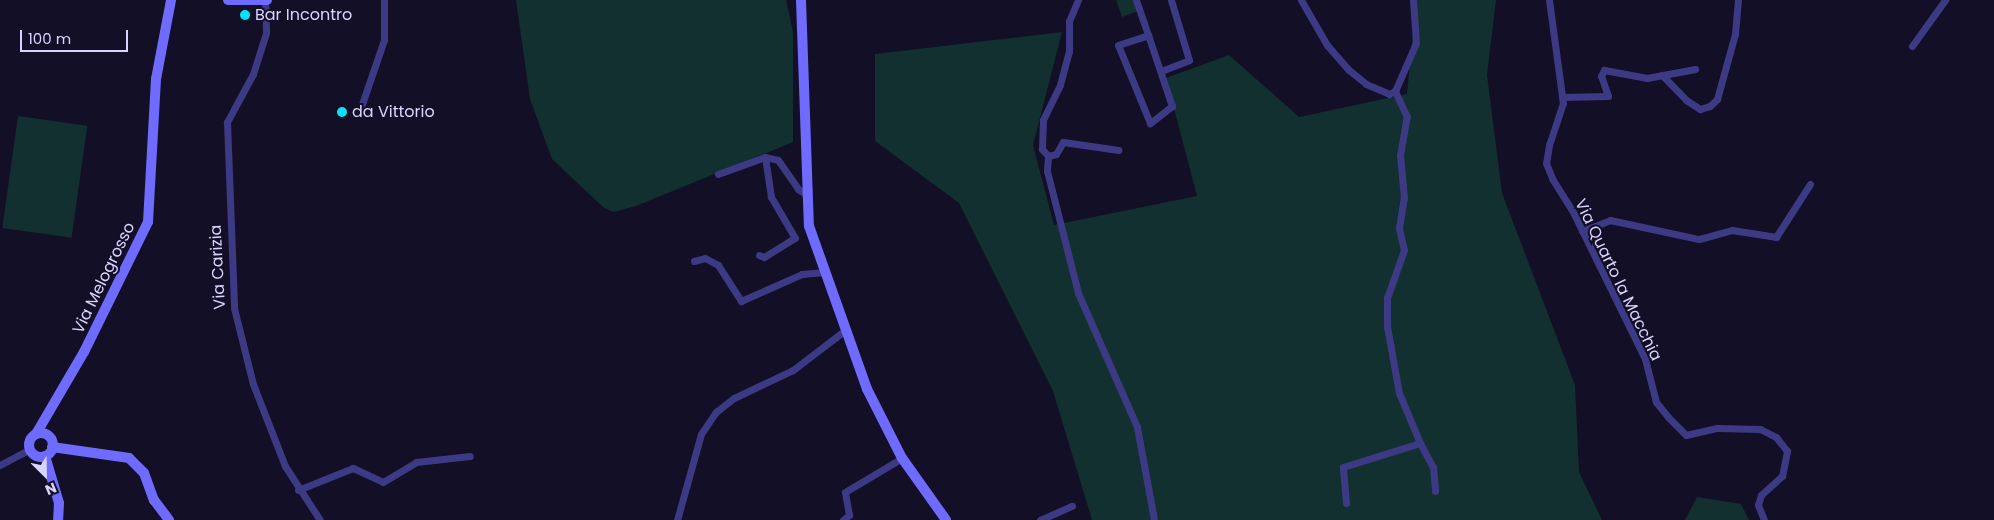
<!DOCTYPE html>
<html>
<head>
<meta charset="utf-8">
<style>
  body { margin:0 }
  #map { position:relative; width:1994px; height:520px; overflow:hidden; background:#130f26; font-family:Poppins,sans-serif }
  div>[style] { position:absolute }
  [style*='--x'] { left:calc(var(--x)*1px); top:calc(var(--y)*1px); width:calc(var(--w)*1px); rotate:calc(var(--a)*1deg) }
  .green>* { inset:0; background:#12302f; transform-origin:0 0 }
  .street>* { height:7px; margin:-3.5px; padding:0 3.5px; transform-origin:3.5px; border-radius:3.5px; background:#3d3a85 }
  .secondary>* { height:10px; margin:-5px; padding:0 5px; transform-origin:5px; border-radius:5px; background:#6f6bff }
  .secondary>.ring { margin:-5px; padding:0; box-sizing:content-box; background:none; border:10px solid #6f6bff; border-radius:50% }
  .dots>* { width:14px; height:14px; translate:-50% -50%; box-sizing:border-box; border:2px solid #130f26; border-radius:50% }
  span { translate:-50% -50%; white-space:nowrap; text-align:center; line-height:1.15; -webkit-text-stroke:4px #130f26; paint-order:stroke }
  .poi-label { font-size:16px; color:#d9d4ff }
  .left { translate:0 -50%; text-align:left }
  .street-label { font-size:16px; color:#d9d4ff }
  .north { position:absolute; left:20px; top:450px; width:50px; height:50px; -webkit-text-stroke:4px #130f26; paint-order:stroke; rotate:157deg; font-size:14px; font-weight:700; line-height:20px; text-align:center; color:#d9d4ff }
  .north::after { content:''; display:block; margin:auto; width:18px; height:22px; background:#d9d4ff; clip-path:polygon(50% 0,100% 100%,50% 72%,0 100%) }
  .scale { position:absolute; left:20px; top:30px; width:108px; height:22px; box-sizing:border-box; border:2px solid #d9d4ff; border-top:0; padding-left:6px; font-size:15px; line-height:18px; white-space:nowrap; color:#d9d4ff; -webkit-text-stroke:4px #130f26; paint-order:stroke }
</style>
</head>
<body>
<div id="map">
  <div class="green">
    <div style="clip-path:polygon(516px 0,786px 0,793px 32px,793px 142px,636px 206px,614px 212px,604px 208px,552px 159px,530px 99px)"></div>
    <div style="clip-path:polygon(1116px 0,1134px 0,1138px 11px,1122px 17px)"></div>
    <div style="clip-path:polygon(1416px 0,1496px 0,1487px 75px,1502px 193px,1575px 385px,1579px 472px,1602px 520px,1092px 520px,1053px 391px,959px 203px,875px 141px,875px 54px,1062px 32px,1033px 145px,1054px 225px,1197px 196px,1166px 78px,1229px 55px,1299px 117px,1407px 94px)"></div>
    <div style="left:18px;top:116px;width:70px;height:113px;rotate:8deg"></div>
    <div style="clip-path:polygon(1697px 497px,1741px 504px,1749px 520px,1685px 520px)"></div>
  </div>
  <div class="street">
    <div style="--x:1078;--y:0;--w:23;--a:113"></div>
    <div style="--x:1069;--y:21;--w:30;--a:90"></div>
    <div style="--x:1069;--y:51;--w:35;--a:105"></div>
    <div style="--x:1060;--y:85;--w:39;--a:116"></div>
    <div style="--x:1043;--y:120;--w:29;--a:92"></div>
    <div style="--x:1042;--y:149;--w:9;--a:49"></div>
    <div style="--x:1048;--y:156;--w:8;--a:-14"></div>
    <div style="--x:1056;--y:154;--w:14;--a:-60"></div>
    <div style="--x:1063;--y:142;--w:56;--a:8.3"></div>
    <div style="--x:1136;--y:0;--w:24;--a:71"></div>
    <div style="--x:1144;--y:23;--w:88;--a:71.4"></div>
    <div style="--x:1172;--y:106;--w:28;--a:142"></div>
    <div style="--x:1150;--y:123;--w:84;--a:-112.3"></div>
    <div style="--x:1118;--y:45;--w:32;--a:-18"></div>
    <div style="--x:1301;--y:0;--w:52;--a:60"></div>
    <div style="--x:1327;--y:45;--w:33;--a:49"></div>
    <div style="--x:1349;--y:70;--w:22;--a:39"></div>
    <div style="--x:1366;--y:84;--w:25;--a:23"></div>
    <div style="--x:1389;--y:94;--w:7;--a:-27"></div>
    <div style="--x:1395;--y:91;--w:52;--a:-66.4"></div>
    <div style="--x:1416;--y:43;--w:43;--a:-94"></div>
    <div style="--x:1549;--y:0;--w:104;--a:82.3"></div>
    <div style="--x:1563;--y:103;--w:44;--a:108.4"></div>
    <div style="--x:1549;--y:145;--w:18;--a:99"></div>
    <div style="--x:1546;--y:163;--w:18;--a:68"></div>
    <div style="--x:1553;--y:180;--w:40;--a:58"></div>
    <div style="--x:1574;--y:214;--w:161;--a:63.9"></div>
    <div style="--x:1645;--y:359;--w:44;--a:75.7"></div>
    <div style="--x:1656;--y:402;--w:19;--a:51"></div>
    <div style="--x:1668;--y:417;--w:25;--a:45"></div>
    <div style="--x:1686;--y:435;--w:32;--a:-13"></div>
    <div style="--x:1717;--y:428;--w:43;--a:1.3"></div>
    <div style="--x:1760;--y:429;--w:18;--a:27"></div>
    <div style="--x:1776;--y:437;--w:18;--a:52"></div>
    <div style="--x:1787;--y:451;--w:25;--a:101"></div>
    <div style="--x:1782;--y:476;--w:28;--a:138"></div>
    <div style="--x:1761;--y:495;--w:10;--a:107"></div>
    <div style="--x:1758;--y:505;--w:16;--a:68"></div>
    <div style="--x:265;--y:1;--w:32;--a:88"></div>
    <div style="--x:266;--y:33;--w:43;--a:107.6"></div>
    <div style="--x:253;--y:74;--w:55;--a:118.4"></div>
    <div style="--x:227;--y:122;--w:186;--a:87.8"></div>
    <div style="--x:234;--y:308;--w:78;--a:76"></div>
    <div style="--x:253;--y:384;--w:88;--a:68.7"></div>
    <div style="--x:285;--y:466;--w:64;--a:57.1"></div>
    <div style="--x:1912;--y:46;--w:57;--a:-54.3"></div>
    <div style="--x:1161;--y:71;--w:30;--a:-21"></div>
    <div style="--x:1189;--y:60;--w:63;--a:-106.7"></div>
    <div style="--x:1662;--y:75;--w:35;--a:46"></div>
    <div style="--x:1686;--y:100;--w:17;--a:33"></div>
    <div style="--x:1700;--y:109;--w:10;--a:-17"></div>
    <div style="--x:1710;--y:106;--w:10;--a:-45"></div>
    <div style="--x:1717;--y:99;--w:67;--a:-74.5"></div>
    <div style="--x:1735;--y:34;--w:34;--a:-85"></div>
    <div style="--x:1562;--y:97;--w:46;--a:-1.2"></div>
    <div style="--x:1608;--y:96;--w:21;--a:-109"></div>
    <div style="--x:1601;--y:76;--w:7;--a:-63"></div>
    <div style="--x:1604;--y:70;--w:44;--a:10.5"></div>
    <div style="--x:1647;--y:78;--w:49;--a:-10.6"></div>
    <div style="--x:361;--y:107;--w:71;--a:-71.1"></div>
    <div style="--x:384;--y:40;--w:40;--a:-90"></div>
    <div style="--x:1048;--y:156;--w:15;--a:94"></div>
    <div style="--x:1047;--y:171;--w:126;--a:75.7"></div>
    <div style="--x:1078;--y:293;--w:146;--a:66.2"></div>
    <div style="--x:1137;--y:427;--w:95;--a:79.6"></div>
    <div style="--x:718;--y:174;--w:50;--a:-19.9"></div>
    <div style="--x:765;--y:157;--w:13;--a:13"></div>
    <div style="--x:778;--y:160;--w:35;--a:55"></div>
    <div style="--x:798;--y:189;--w:11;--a:34"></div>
    <div style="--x:1582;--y:231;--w:30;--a:-21"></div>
    <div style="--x:1610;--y:220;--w:91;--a:12.1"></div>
    <div style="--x:1699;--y:239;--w:34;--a:-15"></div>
    <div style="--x:1732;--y:230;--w:45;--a:9"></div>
    <div style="--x:1776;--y:237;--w:63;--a:-57.3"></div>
    <div style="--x:759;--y:255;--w:5;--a:22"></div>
    <div style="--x:764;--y:257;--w:36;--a:-32"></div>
    <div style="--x:795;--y:238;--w:48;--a:-120.3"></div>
    <div style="--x:771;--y:197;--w:40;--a:-98.5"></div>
    <div style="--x:694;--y:261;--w:11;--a:-15"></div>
    <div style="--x:705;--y:258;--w:15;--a:28"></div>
    <div style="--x:718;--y:265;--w:43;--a:57.4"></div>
    <div style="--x:741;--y:301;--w:67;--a:-23.9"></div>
    <div style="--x:802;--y:274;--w:23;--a:-5"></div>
    <div style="--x:1420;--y:443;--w:27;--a:62"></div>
    <div style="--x:1433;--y:467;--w:24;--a:85"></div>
    <div style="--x:0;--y:465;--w:34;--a:-28"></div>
    <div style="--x:298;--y:490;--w:59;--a:-21.8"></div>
    <div style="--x:353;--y:468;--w:33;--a:25"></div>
    <div style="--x:383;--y:482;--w:39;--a:-31"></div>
    <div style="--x:416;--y:462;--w:54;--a:-6.3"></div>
    <div style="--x:1346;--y:503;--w:36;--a:-95"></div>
    <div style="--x:1343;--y:467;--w:81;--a:-17.3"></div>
    <div style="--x:1420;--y:443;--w:54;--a:-112.8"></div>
    <div style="--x:1399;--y:393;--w:68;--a:-100.2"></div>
    <div style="--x:1387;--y:326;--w:28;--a:-90"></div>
    <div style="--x:1387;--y:298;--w:51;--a:-70.5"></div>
    <div style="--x:1404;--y:250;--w:23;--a:-103"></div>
    <div style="--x:1399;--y:228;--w:30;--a:-81"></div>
    <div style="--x:1404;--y:198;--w:43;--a:-95.3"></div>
    <div style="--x:1400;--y:155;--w:39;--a:-80"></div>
    <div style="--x:1407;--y:117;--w:29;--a:-115"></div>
    <div style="--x:677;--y:520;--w:89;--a:-74.4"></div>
    <div style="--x:701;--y:434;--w:27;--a:-56"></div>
    <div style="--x:716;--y:412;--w:23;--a:-38"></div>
    <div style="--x:734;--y:398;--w:65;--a:-25.4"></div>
    <div style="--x:793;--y:370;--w:64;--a:-37.4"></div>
    <div style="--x:843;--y:520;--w:8;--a:-40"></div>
    <div style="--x:849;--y:515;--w:23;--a:-100"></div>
    <div style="--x:845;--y:492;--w:66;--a:-30.8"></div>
    <div style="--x:1040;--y:520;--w:35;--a:-24"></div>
  </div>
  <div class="secondary">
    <div style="--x:228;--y:0;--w:39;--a:0"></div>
    <div style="--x:801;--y:0;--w:226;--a:88"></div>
    <div style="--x:809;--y:226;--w:173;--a:70.4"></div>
    <div style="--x:867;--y:389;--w:77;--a:63.1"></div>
    <div style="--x:902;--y:458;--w:76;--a:54.6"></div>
    <div class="ring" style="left:29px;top:433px;width:14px;height:14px"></div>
    <div style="--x:36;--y:434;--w:95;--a:-59.7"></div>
    <div style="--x:84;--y:352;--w:145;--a:-63.8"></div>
    <div style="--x:148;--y:222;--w:143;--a:-86.8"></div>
    <div style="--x:156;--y:79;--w:80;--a:-79.2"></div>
    <div style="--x:52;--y:447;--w:78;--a:8.1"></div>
    <div style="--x:129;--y:458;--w:21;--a:45"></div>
    <div style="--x:144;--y:473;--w:29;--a:70"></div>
    <div style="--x:154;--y:500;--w:25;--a:53"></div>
    <div style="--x:45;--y:456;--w:49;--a:73.4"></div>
    <div style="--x:59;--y:503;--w:17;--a:93"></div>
  </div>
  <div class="dots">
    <div style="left:245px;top:15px;background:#00e5ff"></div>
    <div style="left:342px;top:112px;background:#00e5ff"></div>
  </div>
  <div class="poi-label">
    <span class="left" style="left:255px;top:15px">Bar Incontro</span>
    <span class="left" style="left:352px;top:112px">da Vittorio</span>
  </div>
  <div class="street-label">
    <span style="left:218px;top:267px;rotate:-93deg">Via Carizia</span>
    <span style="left:104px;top:278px;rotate:-64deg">Via Melogrosso</span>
    <span style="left:1618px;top:280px;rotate:64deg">Via Quarto la Macchia</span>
  </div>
  <div class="north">N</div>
  <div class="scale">100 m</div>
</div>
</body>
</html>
